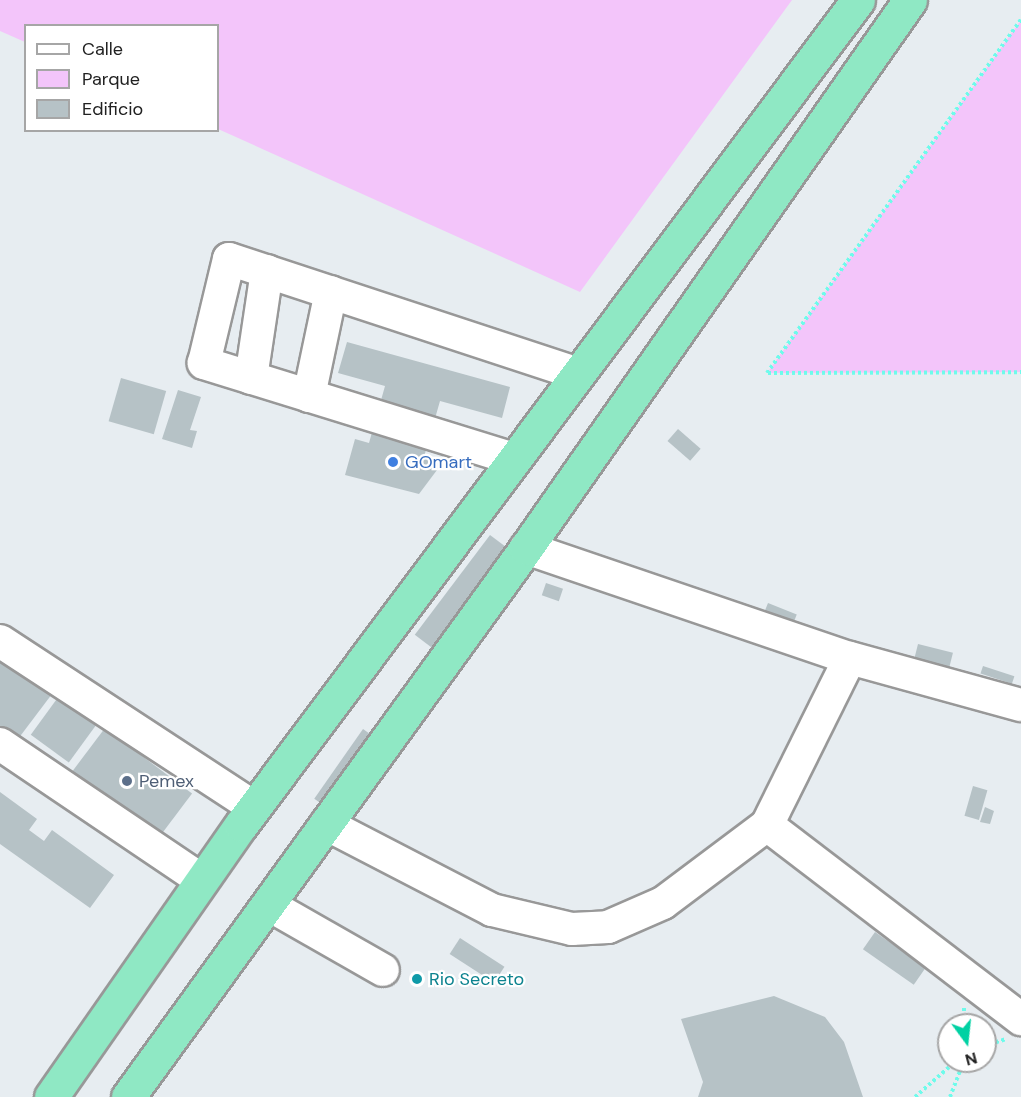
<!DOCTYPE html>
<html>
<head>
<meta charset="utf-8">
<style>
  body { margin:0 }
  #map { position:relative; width:1021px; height:1097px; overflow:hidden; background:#e7edf1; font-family:"DM Sans",sans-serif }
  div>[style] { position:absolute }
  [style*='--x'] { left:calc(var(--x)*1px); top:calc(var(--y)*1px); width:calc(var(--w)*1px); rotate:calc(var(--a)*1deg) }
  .park>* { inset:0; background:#f3c5fa }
  .building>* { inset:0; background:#b6c2c6; transform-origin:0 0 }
  .path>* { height:4px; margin-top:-2px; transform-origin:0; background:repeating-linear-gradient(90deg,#6efbeb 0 3px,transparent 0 6px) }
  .roads { filter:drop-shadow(2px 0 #989898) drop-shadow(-2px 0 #989898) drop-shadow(0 2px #989898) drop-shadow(0 -2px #989898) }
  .minor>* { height:32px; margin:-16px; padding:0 16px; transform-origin:16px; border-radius:16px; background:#fff }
  .highway>* { height:33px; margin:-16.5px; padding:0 16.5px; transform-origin:16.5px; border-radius:16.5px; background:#8fe8c4 }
  .dots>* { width:16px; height:16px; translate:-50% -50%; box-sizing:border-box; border:3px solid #fff; border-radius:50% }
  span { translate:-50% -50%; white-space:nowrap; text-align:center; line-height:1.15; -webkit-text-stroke:4.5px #fff; paint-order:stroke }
  .shop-label { font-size:18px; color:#366cbe }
  .left { translate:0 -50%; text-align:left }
  .service-label { font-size:18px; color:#4e5e75 }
  .culture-label { font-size:18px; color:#0d838f }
  .legend { position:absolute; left:24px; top:24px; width:195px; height:108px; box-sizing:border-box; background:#fff; border:2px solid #a6a6a6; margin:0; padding:8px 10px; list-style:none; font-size:18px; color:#212121 }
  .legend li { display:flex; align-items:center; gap:12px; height:30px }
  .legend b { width:30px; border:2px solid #a6a6a6 }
  .north { position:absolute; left:937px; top:1013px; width:60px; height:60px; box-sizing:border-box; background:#fff; border:2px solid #a6a6a6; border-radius:50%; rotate:165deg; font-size:16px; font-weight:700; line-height:24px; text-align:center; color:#212121 }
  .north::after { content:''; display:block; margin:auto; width:21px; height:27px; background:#00d1a3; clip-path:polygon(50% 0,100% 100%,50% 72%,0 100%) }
</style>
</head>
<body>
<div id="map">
  <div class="park">
    <div style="clip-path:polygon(0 0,792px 0,580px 292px,218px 129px,218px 26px,26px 26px,25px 42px,0 31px)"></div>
    <div style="clip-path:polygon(1021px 20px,1021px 372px,767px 373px)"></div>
  </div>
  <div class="building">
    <div style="clip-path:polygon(347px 342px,510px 387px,502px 418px,440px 401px,424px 457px,443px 462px,419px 494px,345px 475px,355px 439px,369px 443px,385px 386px,338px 373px)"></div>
    <div style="left:121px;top:378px;width:47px;height:45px;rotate:16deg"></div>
    <div style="clip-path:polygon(178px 390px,201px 397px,190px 430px,197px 431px,192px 448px,162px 439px)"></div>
    <div style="left:678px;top:429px;width:30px;height:16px;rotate:41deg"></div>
    <div style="left:490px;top:535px;width:26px;height:125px;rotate:37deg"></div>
    <div style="left:546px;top:583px;width:18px;height:13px;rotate:19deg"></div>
    <div style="left:768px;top:603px;width:31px;height:10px;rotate:22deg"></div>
    <div style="left:918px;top:644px;width:36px;height:16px;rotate:14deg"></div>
    <div style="clip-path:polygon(0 655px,52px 694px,18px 739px,0 726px)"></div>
    <div style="left:983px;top:666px;width:33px;height:8px;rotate:18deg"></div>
    <div style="left:59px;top:696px;width:47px;height:48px;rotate:36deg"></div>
    <div style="left:105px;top:728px;width:109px;height:56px;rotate:37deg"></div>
    <div style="left:363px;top:729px;width:19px;height:85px;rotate:35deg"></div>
    <div style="left:973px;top:786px;width:15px;height:31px;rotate:16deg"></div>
    <div style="clip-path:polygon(0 792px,37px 819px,29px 830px,44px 841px,52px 830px,114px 875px,90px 908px,0 844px)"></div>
    <div style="clip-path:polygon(985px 807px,994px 811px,990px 824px,980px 822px)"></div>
    <div style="left:875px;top:932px;width:62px;height:21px;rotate:35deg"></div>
    <div style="left:460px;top:938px;width:53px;height:19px;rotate:33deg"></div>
    <div style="clip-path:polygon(774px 996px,825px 1017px,844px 1042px,863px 1097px,698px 1097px,703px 1082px,681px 1019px)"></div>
  </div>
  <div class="path">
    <div style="--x:767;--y:373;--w:435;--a:-54.3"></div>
    <div style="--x:768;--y:373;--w:253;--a:-0.2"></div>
    <div style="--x:964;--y:1008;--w:17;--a:90"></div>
    <div style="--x:985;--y:1048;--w:6;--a:-39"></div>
    <div style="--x:990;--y:1044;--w:17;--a:-17"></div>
    <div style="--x:915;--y:1097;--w:55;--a:-41.3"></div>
    <div style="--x:950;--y:1097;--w:28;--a:-69"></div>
    <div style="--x:960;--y:1071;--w:15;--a:-42"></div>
  </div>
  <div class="roads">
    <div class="minor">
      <div style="--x:251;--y:378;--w:108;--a:-81.5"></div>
      <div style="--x:309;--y:396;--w:106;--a:-78.1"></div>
      <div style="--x:514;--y:459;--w:325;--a:-162.8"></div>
      <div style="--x:204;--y:363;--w:107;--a:-76.5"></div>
      <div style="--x:229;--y:259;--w:367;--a:18.2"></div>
      <div style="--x:526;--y:548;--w:342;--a:18.8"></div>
      <div style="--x:850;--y:658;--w:177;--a:15.4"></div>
      <div style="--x:0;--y:641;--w:303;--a:33.2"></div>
      <div style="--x:0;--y:744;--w:244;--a:34"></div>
      <div style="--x:326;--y:824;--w:187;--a:27.4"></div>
      <div style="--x:492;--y:910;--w:82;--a:13.4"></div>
      <div style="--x:572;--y:929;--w:36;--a:-3"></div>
      <div style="--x:608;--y:927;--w:60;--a:-23.6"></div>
      <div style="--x:663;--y:903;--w:130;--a:-36.9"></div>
      <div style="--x:767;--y:825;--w:186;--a:-63.6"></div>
      <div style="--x:767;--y:825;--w:320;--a:37.4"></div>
      <div style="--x:269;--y:905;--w:131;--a:29.7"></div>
    </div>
    <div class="highway">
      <div style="--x:51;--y:1097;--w:332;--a:-55.1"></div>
      <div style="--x:241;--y:825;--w:1030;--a:-53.21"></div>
      <div style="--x:128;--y:1097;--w:678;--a:-54.06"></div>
      <div style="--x:526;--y:548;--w:669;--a:-54.98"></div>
    </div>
  </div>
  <div class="dots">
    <div style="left:393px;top:462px;background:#3f7fe0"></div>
    <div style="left:127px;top:781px;background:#5c6f8a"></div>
    <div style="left:417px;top:979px;background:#0f9aa8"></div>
  </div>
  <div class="shop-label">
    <span class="left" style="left:405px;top:462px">GOmart</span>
  </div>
  <div class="service-label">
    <span class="left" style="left:139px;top:781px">Pemex</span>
  </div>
  <div class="culture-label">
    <span class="left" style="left:429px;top:979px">Rio Secreto</span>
  </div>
  <ul class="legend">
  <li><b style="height:8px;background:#fff"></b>Calle</li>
  <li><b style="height:16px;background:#f3c5fa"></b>Parque</li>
  <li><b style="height:16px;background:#b6c2c6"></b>Edificio</li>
  </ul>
  <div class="north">N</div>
</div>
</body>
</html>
